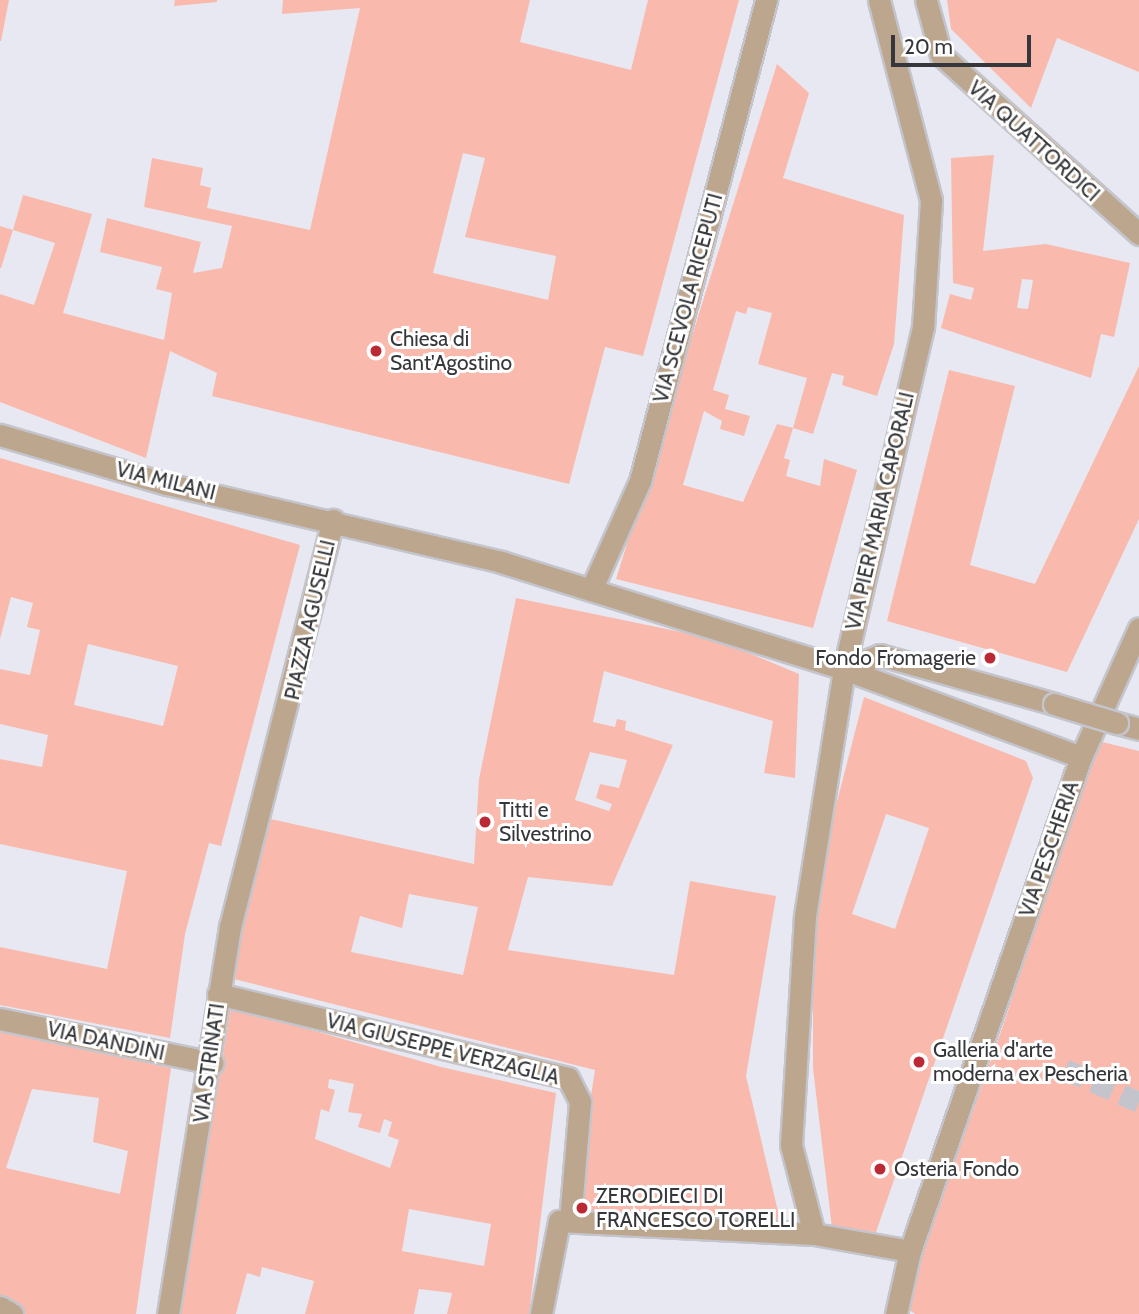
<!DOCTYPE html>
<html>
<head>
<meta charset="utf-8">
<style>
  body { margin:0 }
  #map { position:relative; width:1139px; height:1314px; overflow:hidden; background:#e7e8f1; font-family:Cabin,sans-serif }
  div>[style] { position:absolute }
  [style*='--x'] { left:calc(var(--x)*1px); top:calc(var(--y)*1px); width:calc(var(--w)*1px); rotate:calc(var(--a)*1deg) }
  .building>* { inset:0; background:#f9baad }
  .minor-tunnel>* { height:21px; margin-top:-10.5px; transform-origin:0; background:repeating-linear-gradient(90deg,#c4c5cc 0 21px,transparent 0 31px) }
  .roads { filter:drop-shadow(2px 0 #c4c5cc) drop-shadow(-2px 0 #c4c5cc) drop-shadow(0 2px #c4c5cc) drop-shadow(0 -2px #c4c5cc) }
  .minor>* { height:21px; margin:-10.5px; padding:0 10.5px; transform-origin:10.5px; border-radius:10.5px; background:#bca68d }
  .bridges { filter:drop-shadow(2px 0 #c4c5cc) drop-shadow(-2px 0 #c4c5cc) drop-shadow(0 2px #c4c5cc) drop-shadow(0 -2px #c4c5cc) }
  .minor-bridge>* { height:21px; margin:-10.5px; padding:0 10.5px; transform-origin:10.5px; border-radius:10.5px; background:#bca68d }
  .dots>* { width:19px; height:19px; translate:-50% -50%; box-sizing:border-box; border:4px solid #fff; border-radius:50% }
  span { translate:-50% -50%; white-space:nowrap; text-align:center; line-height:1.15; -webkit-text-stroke:6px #fff; paint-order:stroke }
  .street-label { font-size:21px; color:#36373a }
  .poi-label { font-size:21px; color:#36373a }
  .left { translate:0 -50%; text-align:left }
  .right { translate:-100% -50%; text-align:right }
  .scale { position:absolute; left:891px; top:35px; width:140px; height:32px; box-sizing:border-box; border:4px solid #36373a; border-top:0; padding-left:9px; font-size:21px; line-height:24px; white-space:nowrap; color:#36373a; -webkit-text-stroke:5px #fff; paint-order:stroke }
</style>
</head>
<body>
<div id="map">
  <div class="building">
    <div style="clip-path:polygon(0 0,9px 0,1px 41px,0 41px)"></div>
    <div style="clip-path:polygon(175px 0,217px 0,217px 2px,174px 6px)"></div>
    <div style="clip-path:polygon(evenodd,283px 0,530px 0,520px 42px,631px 70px,648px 0,739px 0,643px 356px,605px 347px,569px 484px,212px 396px,217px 373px,170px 351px,146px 458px,0 402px,0 294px,34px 305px,55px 243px,13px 230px,23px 195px,92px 214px,63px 313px,164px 340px,172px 293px,156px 289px,162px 267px,100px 252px,107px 218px,201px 242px,193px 273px,222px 268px,232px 226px,144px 207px,152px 158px,203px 168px,200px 185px,211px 188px,207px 208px,310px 230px,360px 8px,282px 14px,283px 0,463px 153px,485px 158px,465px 237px,556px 256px,548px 300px,433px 273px,463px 153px)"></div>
    <div style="clip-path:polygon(947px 0,1139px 0,1139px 72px,1057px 38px,1031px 108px,951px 29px)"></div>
    <div style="clip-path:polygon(evenodd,777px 64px,809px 93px,783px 178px,904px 215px,894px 344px,877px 396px,842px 385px,844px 376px,832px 373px,813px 434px,793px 428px,784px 458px,790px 460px,786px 476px,820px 486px,824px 459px,857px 470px,813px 628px,616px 579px,777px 64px,748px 307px,772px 313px,758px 364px,807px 378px,793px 428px,777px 424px,743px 502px,683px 485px,704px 411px,722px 421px,720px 429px,744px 436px,750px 416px,725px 409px,729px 395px,713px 390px,736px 311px,746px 314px,748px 307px)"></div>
    <div style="clip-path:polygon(evenodd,994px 155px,983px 251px,1046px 244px,1130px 263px,1114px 337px,1101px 334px,1091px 378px,941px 328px,950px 294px,971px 300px,974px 288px,953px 283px,951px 158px,994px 155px,1022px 279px,1033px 280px,1028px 309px,1017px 308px,1022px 279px)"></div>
    <div style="clip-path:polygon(0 226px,13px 230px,1px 268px,0 268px)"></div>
    <div style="clip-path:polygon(1139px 366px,1139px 519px,1067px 672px,887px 621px,949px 370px,1015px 386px,970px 565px,1035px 584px)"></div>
    <div style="clip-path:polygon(evenodd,0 458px,300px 545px,221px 846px,209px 843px,185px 934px,170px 1038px,0 1005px,0 947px,107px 969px,127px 871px,0 844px,0 759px,42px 767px,48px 735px,0 724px,0 669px,30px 675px,40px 630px,27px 627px,33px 603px,11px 597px,0 639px,0 458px,88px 644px,178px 666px,163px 726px,74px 705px,88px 644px)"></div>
    <div style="clip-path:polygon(evenodd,516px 598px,715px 639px,799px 674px,795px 778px,764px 773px,773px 721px,604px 671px,593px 722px,615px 727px,617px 719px,626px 721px,625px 730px,673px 745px,612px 886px,528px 877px,508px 950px,674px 975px,690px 881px,776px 896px,746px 1076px,781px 1224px,573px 1211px,595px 1070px,222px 976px,266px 818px,474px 864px,479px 779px,516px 598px,590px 752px,627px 760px,619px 788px,600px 784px,596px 798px,612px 804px,609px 811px,575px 800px,590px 752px,516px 598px,409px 894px,478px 907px,463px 975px,351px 952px,360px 916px,402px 928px,409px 894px)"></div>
    <div style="clip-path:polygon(evenodd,864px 697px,1026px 761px,1033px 778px,876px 1232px,832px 1228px,813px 1068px,813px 924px,822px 860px,864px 697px,886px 814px,929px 828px,895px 929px,852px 914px,886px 814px)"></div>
    <div style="clip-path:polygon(1094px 740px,1139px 751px,1139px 1314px,915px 1314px,904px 1306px,1005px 1020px)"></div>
    <div style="clip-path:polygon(evenodd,231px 1007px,441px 1067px,556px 1093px,529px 1314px,447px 1314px,452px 1293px,419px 1289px,414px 1314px,305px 1314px,314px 1281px,262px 1267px,260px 1277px,247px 1273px,236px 1314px,180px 1314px,231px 1007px,329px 1079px,354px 1084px,348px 1112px,362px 1114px,358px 1127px,380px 1133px,384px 1119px,392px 1122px,388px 1136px,399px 1140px,390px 1168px,315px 1139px,321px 1109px,329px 1112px,335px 1090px,328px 1088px,329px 1079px,231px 1007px,409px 1209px,491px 1224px,484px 1266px,402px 1251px,409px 1209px)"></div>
    <div style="clip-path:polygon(evenodd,0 1032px,171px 1068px,136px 1314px,26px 1314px,0 1299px,0 1032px,32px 1089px,99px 1098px,93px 1142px,128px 1151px,120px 1194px,6px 1168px,32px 1089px)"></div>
  </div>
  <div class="minor-tunnel">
    <div style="--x:1065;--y:1069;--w:81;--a:24"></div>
  </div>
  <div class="roads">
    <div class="minor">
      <div style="--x:926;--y:0;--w:57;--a:74.7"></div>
      <div style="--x:941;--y:55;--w:267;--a:42.1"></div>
      <div style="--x:0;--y:435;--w:174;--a:16.4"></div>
      <div style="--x:167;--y:484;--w:343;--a:13.1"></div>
      <div style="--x:501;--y:562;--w:359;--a:17.3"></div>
      <div style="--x:844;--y:669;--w:253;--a:20.4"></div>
      <div style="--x:591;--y:590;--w:120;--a:-65.8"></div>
      <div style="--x:640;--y:481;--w:497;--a:-75.3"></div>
      <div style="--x:844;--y:669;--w:39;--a:-21"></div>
      <div style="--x:880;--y:655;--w:181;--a:15.7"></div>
      <div style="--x:1117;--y:723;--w:23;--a:15"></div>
      <div style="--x:218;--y:994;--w:360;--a:13.5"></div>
      <div style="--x:568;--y:1078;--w:27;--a:63"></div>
      <div style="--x:580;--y:1102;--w:119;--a:94.8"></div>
      <div style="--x:0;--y:1019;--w:217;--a:11.7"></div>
      <div style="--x:814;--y:1234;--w:92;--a:-104.5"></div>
      <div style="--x:791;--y:1145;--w:229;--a:-86.5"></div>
      <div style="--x:805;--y:916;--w:250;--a:-81"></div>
      <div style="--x:844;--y:669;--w:350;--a:-77"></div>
      <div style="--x:923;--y:328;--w:128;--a:-86.4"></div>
      <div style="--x:931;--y:200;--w:207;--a:-104.6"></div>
      <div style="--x:0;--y:1307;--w:14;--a:30"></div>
      <div style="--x:168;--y:1314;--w:392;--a:-80.9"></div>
      <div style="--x:230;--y:927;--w:420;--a:-75.8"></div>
      <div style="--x:541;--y:1314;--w:95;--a:-79"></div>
      <div style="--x:559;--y:1221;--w:255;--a:2.9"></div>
      <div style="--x:814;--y:1234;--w:97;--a:10"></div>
      <div style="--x:896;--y:1314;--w:65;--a:-77.5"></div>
      <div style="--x:910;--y:1251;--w:523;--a:-70.91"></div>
      <div style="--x:1081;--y:757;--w:141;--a:-65.8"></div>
    </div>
  </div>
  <div class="bridges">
    <div class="minor-bridge">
      <div style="--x:1054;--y:704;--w:66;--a:16.8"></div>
    </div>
  </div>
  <div class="dots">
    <div style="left:376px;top:351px;background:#ba2934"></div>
    <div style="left:990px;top:658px;background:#ba2934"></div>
    <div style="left:485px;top:822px;background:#ba2934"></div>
    <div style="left:919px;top:1062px;background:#ba2934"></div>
    <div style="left:880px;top:1169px;background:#ba2934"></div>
    <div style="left:582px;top:1208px;background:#ba2934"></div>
  </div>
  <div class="street-label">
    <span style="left:1034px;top:141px;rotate:42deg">VIA QUATTORDICI</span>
    <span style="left:688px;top:298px;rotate:-75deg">VIA SCEVOLA RICEPUTI</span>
    <span style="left:166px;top:481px;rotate:14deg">VIA MILANI</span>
    <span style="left:880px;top:511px;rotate:-77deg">VIA PIER MARIA CAPORALI</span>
    <span style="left:310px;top:620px;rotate:-77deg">PIAZZA AGUSELLI</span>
    <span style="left:1049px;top:849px;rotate:-71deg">VIA PESCHERIA</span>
    <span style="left:106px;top:1041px;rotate:12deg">VIA DANDINI</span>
    <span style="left:443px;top:1049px;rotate:14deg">VIA GIUSEPPE VERZAGLIA</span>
    <span style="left:209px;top:1063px;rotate:-82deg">VIA STRINATI</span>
  </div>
  <div class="poi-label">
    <span class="left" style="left:390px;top:351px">Chiesa di<br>Sant'Agostino</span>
    <span class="right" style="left:976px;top:658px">Fondo Fromagerie</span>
    <span class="left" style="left:499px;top:822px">Titti e<br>Silvestrino</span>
    <span class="left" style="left:933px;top:1062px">Galleria d'arte<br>moderna ex Pescheria</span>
    <span class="left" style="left:894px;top:1169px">Osteria Fondo</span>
    <span class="left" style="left:596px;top:1208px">ZERODIECI DI<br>FRANCESCO TORELLI</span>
  </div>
  <div class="scale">20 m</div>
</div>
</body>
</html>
